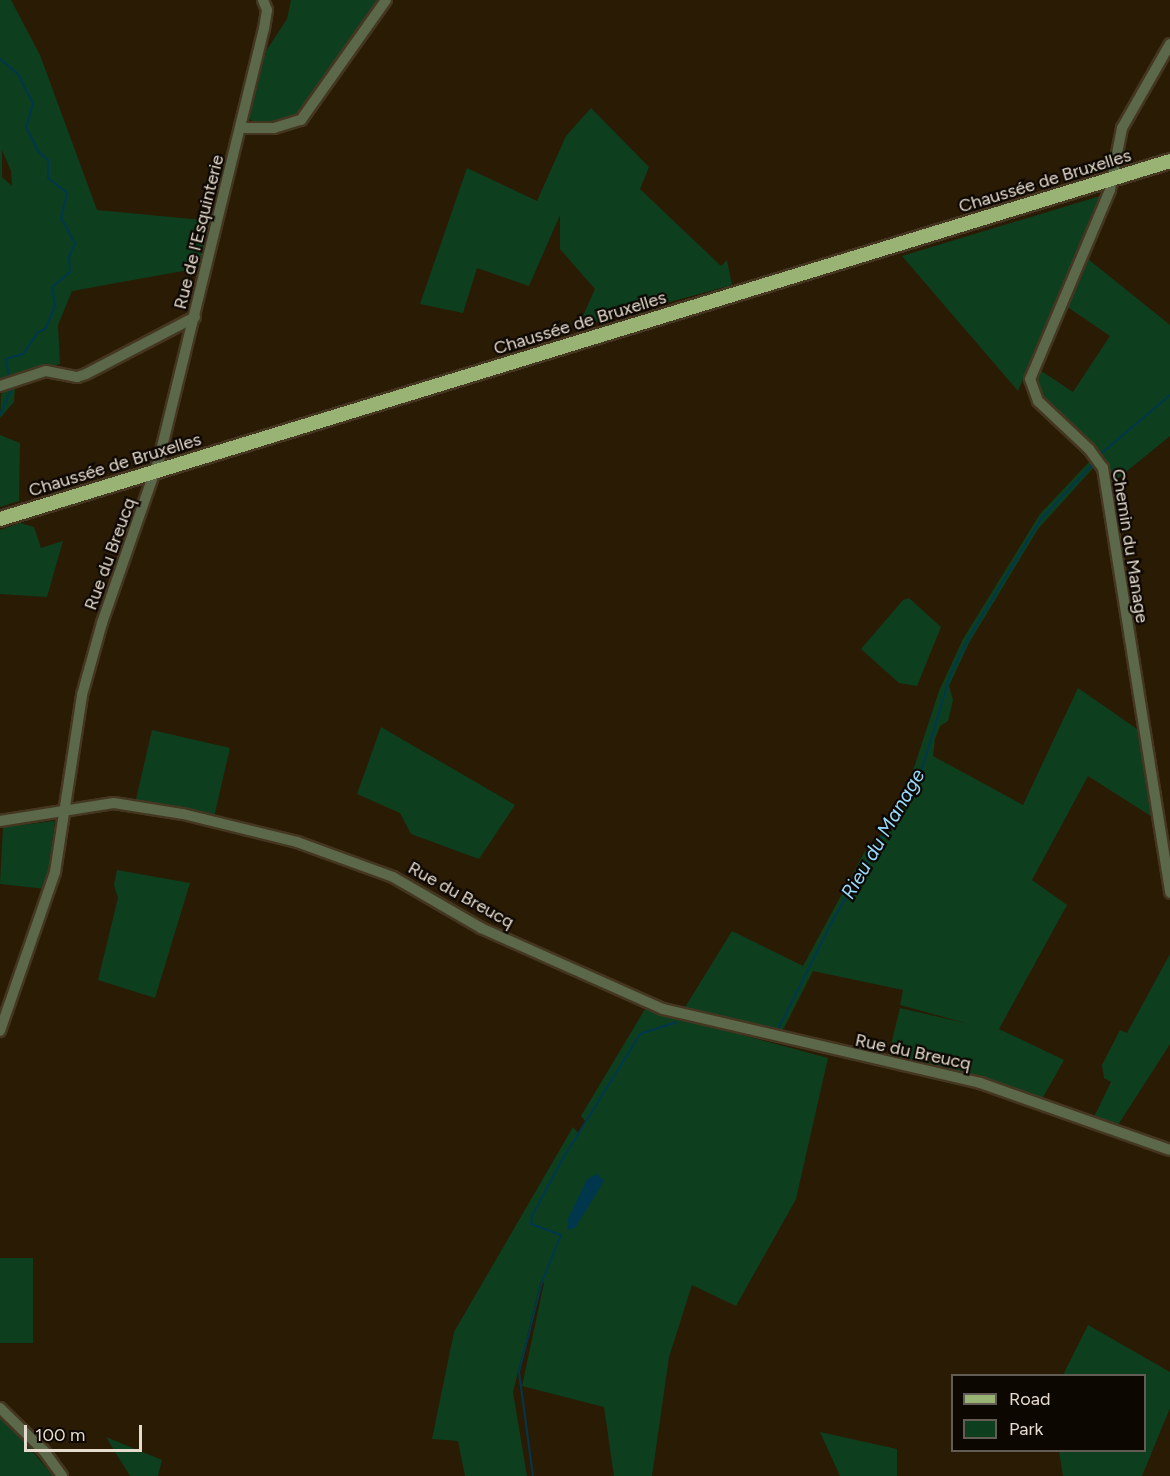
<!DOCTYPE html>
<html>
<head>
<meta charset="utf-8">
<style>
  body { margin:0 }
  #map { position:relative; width:1170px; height:1476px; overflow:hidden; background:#2a1b05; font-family:Figtree,sans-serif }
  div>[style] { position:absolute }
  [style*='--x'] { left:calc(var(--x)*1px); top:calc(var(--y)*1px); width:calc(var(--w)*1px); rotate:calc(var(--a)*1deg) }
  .green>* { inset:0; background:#0d3f1f; transform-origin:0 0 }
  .water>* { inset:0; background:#01374d }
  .stream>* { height:2px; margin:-1px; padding:0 1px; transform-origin:1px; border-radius:1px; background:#01374d }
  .roads { filter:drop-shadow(2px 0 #443621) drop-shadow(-2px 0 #443621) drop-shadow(0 2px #443621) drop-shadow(0 -2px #443621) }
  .minor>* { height:10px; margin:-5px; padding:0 5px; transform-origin:5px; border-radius:5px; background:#5b684a }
  .major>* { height:14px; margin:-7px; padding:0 7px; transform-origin:7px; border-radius:7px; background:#98b374 }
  span { translate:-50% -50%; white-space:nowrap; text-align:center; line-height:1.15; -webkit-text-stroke:4.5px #0d0702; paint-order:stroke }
  .street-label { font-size:18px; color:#e5dbce }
  .water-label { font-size:20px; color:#97d9fc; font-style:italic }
  .legend { position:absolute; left:951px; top:1374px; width:195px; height:78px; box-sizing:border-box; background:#0d0702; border:2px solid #635c54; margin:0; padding:8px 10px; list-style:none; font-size:18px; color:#e5dbce }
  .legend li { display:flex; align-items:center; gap:12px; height:30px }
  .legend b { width:30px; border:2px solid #635c54 }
  .scale { position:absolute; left:24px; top:1425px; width:118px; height:27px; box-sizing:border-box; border:3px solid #e5dbce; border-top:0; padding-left:8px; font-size:18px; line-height:21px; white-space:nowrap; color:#e5dbce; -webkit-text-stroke:4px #0d0702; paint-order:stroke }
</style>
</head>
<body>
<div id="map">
  <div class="green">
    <div style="clip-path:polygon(evenodd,0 0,11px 0,40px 55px,97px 210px,213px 221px,205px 267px,72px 291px,58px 325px,60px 364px,0 382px,0 0,2px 150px,11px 171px,12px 186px,2px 177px,2px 150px)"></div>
    <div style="clip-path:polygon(291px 0,378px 0,305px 109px,294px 118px,281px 122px,253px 122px,249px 118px,266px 51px,287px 19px)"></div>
    <div style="clip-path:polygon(591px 108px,649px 167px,640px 189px,721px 266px,727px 260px,732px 285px,578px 327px,595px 289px,560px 249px,560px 215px,529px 286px,477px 268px,463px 313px,420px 304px,467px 168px,537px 201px,566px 136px)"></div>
    <div style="clip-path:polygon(1100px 196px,1094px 213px,1018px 391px,902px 256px)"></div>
    <div style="clip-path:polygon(1088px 259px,1170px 325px,1170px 436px,1111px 484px,1102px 456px,1041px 399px,1033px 383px,1037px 368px,1073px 392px,1110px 336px,1066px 306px)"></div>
    <div style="clip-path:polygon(15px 387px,14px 402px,0 418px,1px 394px)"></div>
    <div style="clip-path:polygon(0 435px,20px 443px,19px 501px,0 507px)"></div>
    <div style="clip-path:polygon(1090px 461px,1094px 467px,1038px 529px,969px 643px,949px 686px,953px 700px,948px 721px,940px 726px,935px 739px,933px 756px,1023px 805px,1078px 688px,1137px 729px,1154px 818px,1088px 776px,1032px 880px,1067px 905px,999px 1029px,1064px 1060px,1042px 1099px,979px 1076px,888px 1057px,900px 1008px,969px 1024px,900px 1005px,903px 990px,813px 971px,784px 1028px,775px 1034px,684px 1009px,732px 931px,803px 966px,865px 851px,876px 843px,907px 789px,939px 691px,963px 639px,1040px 514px)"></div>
    <div style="clip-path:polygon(20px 523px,34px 527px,41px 548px,63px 541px,47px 597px,0 594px,0 530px)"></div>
    <div style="clip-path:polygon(909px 598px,941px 627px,917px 686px,899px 683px,861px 649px,903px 600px)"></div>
    <div style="clip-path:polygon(381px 727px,515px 805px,479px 859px,411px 834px,400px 813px,357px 794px)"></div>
    <div style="left:152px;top:730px;width:80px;height:72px;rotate:13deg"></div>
    <div style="clip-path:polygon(55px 821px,46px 889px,0 884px,3px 827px)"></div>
    <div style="clip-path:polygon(117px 870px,190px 883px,155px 998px,98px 980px,118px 898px,114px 885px)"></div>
    <div style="clip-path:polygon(1170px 954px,1170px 1044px,1118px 1125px,1094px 1117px,1111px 1082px,1104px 1078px,1102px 1065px,1120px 1030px,1127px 1033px)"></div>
    <div style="clip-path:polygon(645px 1009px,828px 1058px,796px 1199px,736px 1306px,692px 1285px,669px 1357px,652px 1476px,614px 1476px,604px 1407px,522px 1386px,544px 1283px,541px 1281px,513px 1392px,527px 1476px,465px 1476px,458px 1441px,432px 1439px,454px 1332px,573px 1127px,579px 1134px,586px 1122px,581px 1116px)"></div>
    <div style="left:33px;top:1258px;width:85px;height:33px;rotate:90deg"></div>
    <div style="clip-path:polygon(1088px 1325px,1170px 1372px,1170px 1408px,1142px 1476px,1063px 1476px,1059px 1451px,1144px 1450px,1144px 1376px,1063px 1375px)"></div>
    <div style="clip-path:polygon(0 1417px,7px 1421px,53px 1476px,0 1476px)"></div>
    <div style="clip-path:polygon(820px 1432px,897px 1449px,897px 1476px,840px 1476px)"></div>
    <div style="clip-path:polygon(106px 1437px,162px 1460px,158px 1476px,130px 1476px)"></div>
  </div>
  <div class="water">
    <div style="clip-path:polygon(597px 1174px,604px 1181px,575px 1228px,567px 1230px,568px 1219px,587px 1179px)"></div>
  </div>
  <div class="stream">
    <div style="--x:0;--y:59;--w:23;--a:40"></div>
    <div style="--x:18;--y:74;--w:33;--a:63"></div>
    <div style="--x:33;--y:103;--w:25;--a:106"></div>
    <div style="--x:26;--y:127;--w:28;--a:63"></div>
    <div style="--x:39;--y:152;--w:12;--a:42"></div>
    <div style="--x:48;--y:160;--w:18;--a:90"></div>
    <div style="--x:48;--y:178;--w:24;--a:38"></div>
    <div style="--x:67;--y:193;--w:26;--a:103"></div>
    <div style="--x:61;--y:218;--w:29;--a:61"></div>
    <div style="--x:75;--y:243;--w:15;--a:113"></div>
    <div style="--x:69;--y:257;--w:15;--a:86"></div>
    <div style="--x:70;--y:272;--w:23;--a:140"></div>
    <div style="--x:52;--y:287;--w:19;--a:81"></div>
    <div style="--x:55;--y:306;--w:25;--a:113"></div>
    <div style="--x:45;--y:329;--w:8;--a:157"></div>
    <div style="--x:38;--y:332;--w:27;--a:124"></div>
    <div style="--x:23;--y:354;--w:18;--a:164"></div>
    <div style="--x:6;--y:359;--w:19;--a:81"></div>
    <div style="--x:0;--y:415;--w:30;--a:-66"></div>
    <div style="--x:1103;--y:452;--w:88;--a:-40.4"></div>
    <div style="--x:683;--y:1007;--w:47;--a:14.9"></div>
    <div style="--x:777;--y:1031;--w:127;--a:-63.2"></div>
    <div style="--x:834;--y:918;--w:173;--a:-59.4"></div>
    <div style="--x:922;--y:769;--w:100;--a:-73.2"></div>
    <div style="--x:951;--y:673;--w:38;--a:-63"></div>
    <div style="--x:968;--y:639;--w:140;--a:-58.7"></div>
    <div style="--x:1041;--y:519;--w:74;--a:-46.6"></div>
    <div style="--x:533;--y:1476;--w:105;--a:-97.7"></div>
    <div style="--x:519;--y:1372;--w:93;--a:-75.7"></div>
    <div style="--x:542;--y:1282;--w:51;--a:-68"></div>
    <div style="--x:561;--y:1235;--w:32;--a:-160"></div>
    <div style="--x:531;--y:1224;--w:8;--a:-83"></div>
    <div style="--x:532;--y:1216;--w:64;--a:-61.8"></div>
    <div style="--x:562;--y:1160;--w:148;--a:-58.2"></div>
    <div style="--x:640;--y:1034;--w:38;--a:-18"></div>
  </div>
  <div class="roads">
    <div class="minor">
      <div style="--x:1170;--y:44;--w:97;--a:119.7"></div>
      <div style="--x:1122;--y:128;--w:63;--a:101"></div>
      <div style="--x:1110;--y:190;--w:205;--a:112.9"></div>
      <div style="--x:1030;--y:379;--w:23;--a:70"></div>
      <div style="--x:1038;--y:401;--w:70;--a:43.3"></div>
      <div style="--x:1089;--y:449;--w:24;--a:54"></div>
      <div style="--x:1103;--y:468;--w:430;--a:81"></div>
      <div style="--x:241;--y:128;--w:33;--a:0"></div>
      <div style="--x:274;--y:128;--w:28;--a:-17"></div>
      <div style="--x:301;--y:120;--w:147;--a:-54.7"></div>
      <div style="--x:0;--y:386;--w:48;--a:-18.1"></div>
      <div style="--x:46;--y:371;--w:32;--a:11"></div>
      <div style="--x:77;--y:377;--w:9;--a:-18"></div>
      <div style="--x:86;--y:374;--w:123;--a:-27.6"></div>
      <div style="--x:0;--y:821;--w:115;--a:-9"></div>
      <div style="--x:114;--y:803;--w:70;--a:9.1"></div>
      <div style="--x:183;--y:814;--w:117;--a:13.8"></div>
      <div style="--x:297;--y:842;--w:102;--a:20"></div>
      <div style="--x:393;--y:877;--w:102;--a:30.1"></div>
      <div style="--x:481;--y:928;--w:199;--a:24"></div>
      <div style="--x:663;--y:1009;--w:326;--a:13.1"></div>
      <div style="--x:980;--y:1083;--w:201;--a:19.4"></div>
      <div style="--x:0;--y:1031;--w:168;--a:-70.9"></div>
      <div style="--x:55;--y:872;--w:179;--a:-81.3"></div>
      <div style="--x:82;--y:695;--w:75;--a:-74.5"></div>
      <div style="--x:102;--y:623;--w:174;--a:-70.8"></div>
      <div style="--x:159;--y:459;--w:443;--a:-76.3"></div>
      <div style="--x:264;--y:29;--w:19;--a:-81"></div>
      <div style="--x:267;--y:10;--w:11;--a:-112"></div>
      <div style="--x:0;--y:1408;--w:62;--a:44.3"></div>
      <div style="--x:44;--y:1451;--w:31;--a:54"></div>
    </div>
    <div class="major">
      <div style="--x:0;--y:519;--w:1224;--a:-17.01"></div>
    </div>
  </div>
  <div class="street-label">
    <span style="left:1045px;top:181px;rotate:-17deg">Chaussée de Bruxelles</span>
    <span style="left:199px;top:232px;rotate:-76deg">Rue de l'Esquinterie</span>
    <span style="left:580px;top:323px;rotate:-17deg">Chaussée de Bruxelles</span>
    <span style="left:115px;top:465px;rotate:-17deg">Chaussée de Bruxelles</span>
    <span style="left:1130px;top:546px;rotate:81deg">Chemin du Manage</span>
    <span style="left:110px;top:554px;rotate:-70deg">Rue du Breucq</span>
    <span style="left:461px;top:895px;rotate:29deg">Rue du Breucq</span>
    <span style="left:913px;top:1052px;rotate:12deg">Rue du Breucq</span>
  </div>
  <div class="water-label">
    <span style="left:883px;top:834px;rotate:-60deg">Rieu du Manage</span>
  </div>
  <ul class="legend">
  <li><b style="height:8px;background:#98b374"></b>Road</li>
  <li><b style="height:16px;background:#0d3f1f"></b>Park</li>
  </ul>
  <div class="scale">100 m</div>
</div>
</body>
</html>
